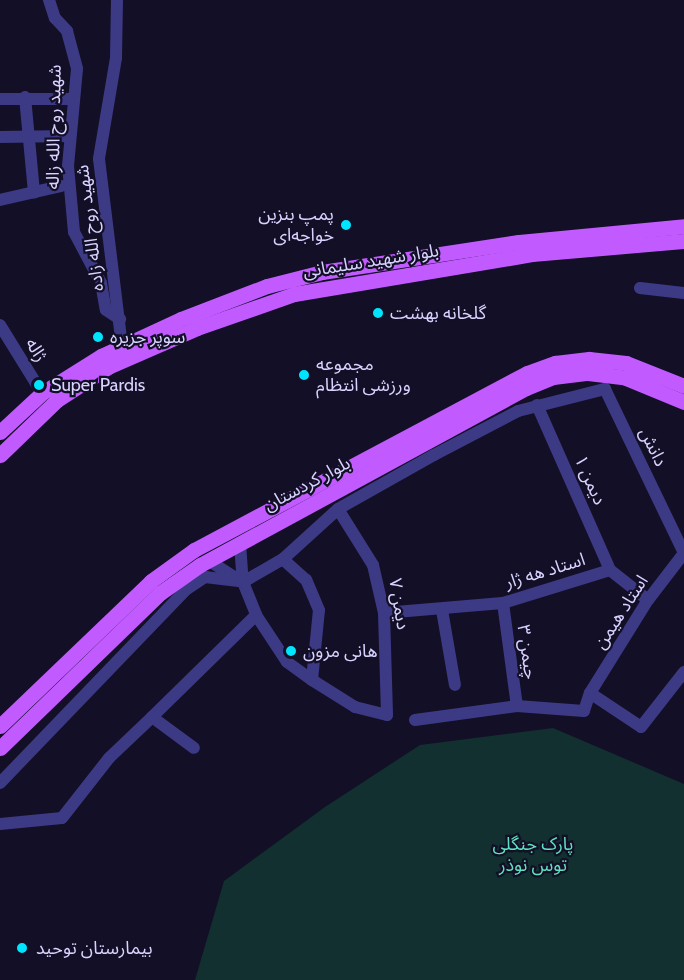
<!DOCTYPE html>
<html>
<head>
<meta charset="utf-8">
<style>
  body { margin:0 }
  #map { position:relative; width:684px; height:980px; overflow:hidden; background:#130f26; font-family:Cabin,"Noto Sans Arabic",sans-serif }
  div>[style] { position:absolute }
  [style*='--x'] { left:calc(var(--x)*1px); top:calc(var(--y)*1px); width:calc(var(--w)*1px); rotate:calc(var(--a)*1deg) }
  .green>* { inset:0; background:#12302f }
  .minor>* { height:12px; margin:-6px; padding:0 6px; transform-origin:6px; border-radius:6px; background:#3d3a85 }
  .major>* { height:15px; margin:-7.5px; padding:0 7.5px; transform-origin:7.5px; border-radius:7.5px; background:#c25bff }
  .dots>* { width:16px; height:16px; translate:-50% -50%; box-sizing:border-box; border:3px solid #130f26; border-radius:50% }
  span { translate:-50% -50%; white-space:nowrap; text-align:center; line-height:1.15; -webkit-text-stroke:4.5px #130f26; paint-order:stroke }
  .street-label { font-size:18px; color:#d9d4ff }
  .poi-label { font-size:18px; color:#d9d4ff }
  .right { translate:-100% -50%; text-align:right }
  .left { translate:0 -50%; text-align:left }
  .park-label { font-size:18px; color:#5fe0c0 }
</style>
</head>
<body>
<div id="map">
  <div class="green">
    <div style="clip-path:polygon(553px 728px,684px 784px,684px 980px,195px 980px,224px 881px,325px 807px,420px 745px)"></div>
  </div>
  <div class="minor">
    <div style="--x:49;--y:0;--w:19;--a:72"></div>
    <div style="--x:55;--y:18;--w:18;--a:47"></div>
    <div style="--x:67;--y:31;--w:39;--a:75"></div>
    <div style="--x:77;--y:69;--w:97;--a:95.3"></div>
    <div style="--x:68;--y:166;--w:66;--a:84.8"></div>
    <div style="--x:74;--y:232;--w:58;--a:62.1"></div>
    <div style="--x:101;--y:283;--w:27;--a:80"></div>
    <div style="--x:106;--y:310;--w:17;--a:33"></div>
    <div style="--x:117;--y:0;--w:58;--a:91"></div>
    <div style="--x:116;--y:58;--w:102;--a:99.6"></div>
    <div style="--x:99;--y:159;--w:187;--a:83"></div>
    <div style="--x:25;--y:97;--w:96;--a:84.6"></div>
    <div style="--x:0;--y:99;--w:73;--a:0"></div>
    <div style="--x:0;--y:137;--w:70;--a:-0.8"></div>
    <div style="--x:0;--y:200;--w:63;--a:-12.9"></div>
    <div style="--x:640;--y:288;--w:44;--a:6.5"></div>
    <div style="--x:0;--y:325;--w:80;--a:58.3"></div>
    <div style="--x:537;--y:405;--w:180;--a:66.1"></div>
    <div style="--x:338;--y:509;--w:66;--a:58"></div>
    <div style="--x:373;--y:565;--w:49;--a:77.1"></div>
    <div style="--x:384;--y:613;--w:102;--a:88.3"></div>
    <div style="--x:387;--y:715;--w:33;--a:-166"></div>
    <div style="--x:355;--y:707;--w:51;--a:-147.9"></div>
    <div style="--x:312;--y:680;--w:70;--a:-84.3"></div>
    <div style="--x:319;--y:610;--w:33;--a:-113"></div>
    <div style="--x:306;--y:580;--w:31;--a:-138"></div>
    <div style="--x:283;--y:559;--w:74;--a:-42.3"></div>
    <div style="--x:338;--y:509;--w:110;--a:-29.4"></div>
    <div style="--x:434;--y:455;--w:95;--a:-27.6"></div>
    <div style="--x:518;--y:411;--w:90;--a:-14.2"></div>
    <div style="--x:605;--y:389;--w:182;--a:64.3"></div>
    <div style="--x:240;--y:543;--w:39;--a:86"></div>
    <div style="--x:243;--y:582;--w:35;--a:68"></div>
    <div style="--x:256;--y:615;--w:56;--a:56.6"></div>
    <div style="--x:287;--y:662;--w:31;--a:36"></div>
    <div style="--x:208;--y:560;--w:35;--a:33"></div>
    <div style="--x:503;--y:603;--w:104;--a:82.3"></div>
    <div style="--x:442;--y:610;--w:76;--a:80.2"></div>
    <div style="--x:384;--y:613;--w:119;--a:-4.8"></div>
    <div style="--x:503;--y:603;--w:112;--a:-17.1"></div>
    <div style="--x:610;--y:570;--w:48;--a:38.3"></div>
    <div style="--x:590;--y:693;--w:61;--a:33.7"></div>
    <div style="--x:641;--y:727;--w:70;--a:-52"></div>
    <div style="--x:152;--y:717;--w:146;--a:-44.4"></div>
    <div style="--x:415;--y:720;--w:103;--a:-7.8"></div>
    <div style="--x:517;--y:706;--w:67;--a:4.3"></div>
    <div style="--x:584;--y:711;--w:19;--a:-72"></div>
    <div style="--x:590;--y:693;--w:110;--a:-58.1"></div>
    <div style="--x:648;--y:600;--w:59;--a:-52.5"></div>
    <div style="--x:0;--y:783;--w:269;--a:-46.1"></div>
    <div style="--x:187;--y:589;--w:22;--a:-34"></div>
    <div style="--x:205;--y:577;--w:38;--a:7"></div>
    <div style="--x:243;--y:582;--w:46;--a:-29.9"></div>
    <div style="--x:0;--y:824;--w:62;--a:-5.5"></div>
    <div style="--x:62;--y:818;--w:76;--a:-51.9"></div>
    <div style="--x:109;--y:758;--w:59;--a:-43.6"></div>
    <div style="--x:152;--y:717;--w:52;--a:36.4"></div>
  </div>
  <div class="major">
    <div style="--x:0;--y:432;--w:57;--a:-42.9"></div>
    <div style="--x:42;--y:393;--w:70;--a:-32.1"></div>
    <div style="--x:101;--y:356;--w:88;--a:-24.8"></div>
    <div style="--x:181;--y:319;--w:92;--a:-21"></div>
    <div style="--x:267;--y:286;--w:57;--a:-14.3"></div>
    <div style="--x:322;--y:272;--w:199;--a:-8.7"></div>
    <div style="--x:519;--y:242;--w:166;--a:-5.5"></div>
    <div style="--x:0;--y:455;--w:79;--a:-44"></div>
    <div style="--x:57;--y:400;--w:61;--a:-32.9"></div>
    <div style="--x:108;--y:367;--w:97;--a:-23.7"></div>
    <div style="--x:197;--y:328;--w:103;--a:-19.3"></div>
    <div style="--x:294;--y:294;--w:241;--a:-9.5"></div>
    <div style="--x:532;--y:254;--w:153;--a:-4.9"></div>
    <div style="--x:0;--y:726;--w:209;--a:-43.8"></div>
    <div style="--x:151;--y:581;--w:53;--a:-35.8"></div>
    <div style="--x:194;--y:550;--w:377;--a:-28"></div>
    <div style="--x:527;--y:373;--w:30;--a:-20"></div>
    <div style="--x:555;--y:363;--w:34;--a:-7"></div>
    <div style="--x:589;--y:359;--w:37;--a:6"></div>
    <div style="--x:626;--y:363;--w:62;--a:21.6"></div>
    <div style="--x:0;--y:748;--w:223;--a:-44.1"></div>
    <div style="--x:160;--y:593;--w:49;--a:-35"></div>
    <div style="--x:200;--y:565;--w:371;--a:-28.5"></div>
    <div style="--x:526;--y:388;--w:29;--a:-22"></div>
    <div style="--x:553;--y:377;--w:35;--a:-7"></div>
    <div style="--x:588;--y:373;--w:38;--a:7"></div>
    <div style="--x:626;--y:378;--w:63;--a:22.5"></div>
  </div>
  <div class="dots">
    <div style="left:346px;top:225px;background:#00e5ff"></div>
    <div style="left:378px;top:313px;background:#00e5ff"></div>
    <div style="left:98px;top:337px;background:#00e5ff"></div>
    <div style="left:304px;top:375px;background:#00e5ff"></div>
    <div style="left:39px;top:385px;background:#00e5ff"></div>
    <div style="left:291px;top:651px;background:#00e5ff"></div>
    <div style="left:22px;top:948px;background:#00e5ff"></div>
  </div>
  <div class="street-label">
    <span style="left:54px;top:127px;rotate:-89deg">شهید روح الله زاله</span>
    <span style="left:90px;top:228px;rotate:-97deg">شهید روح الله زاده</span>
    <span style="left:371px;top:261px;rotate:-9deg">بلوار شهید سلیمانی</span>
    <span style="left:36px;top:350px;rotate:58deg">ژاله</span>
    <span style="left:653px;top:447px;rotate:64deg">دانش</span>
    <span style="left:590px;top:480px;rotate:66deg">دیمن ۱</span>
    <span style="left:307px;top:484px;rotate:-28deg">بلوار کردستان</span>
    <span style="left:545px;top:571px;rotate:-17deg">استاد هه ژار</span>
    <span style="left:399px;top:604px;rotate:81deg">دیمن ۷</span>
    <span style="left:621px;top:612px;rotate:-57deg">استاد هیمن</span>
    <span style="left:527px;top:652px;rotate:82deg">چیمن ۳</span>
  </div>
  <div class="poi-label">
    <span class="right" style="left:334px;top:225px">پمپ بنزین<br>خواجه‌ای</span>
    <span class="left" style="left:390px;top:313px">گلخانه بهشت</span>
    <span class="left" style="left:110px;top:337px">سوپر جزیره</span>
    <span class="left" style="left:316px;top:375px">مجموعه<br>ورزشی انتظام</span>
    <span class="left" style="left:51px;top:385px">Super Pardis</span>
    <span class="left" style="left:303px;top:651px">هانی مزون</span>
    <span class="left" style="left:36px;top:948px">بیمارستان توحید</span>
  </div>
  <div class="park-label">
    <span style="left:533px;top:855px">پارک جنگلی<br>توس نوذر</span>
  </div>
</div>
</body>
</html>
